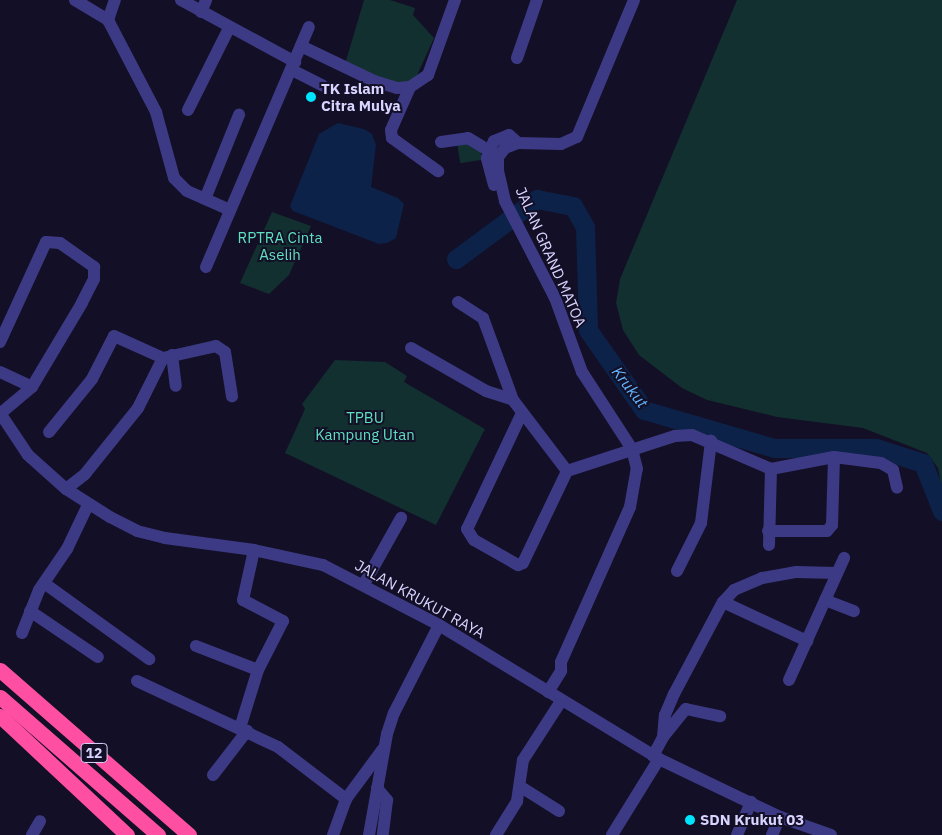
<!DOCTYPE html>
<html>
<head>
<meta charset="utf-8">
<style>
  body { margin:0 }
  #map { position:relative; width:942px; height:835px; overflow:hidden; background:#130f26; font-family:"IBM Plex Sans",sans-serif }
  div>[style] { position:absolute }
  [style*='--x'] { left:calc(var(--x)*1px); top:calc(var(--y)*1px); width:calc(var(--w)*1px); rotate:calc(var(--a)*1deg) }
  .green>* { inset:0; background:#12302f; transform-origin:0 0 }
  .water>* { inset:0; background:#0c2248 }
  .river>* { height:19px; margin:-9.5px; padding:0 9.5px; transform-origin:9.5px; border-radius:9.5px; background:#0c2248 }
  .minor>* { height:12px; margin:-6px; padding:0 6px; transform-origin:6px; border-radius:6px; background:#3d3a85 }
  .highway>* { height:15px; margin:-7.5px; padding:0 7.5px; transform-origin:7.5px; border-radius:7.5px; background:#ff4fa3 }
  .dots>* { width:14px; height:14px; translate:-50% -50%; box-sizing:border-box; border:2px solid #130f26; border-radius:50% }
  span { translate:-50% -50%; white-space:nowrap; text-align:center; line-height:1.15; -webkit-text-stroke:4px #130f26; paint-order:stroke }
  .shield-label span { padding:1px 4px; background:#130f26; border:1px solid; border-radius:4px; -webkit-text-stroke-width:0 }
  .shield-label { font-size:14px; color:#d9d4ff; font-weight:700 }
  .poi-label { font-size:15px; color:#d9d4ff; font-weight:700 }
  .left { translate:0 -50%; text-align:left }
  .park-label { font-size:15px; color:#5fe0c0 }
  .street-label { font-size:15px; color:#d9d4ff }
  .water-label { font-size:16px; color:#62b6ff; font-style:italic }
</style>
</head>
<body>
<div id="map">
  <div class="green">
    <div style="clip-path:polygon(364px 0,390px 0,415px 8px,413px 15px,434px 38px,409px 93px,345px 64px)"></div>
    <div style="clip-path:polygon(737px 0,942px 0,942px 489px,938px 468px,927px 453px,863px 428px,777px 417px,707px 400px,682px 388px,639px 355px,623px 330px,616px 303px,620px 279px)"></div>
    <div style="left:479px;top:141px;width:19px;height:22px;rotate:81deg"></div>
    <div style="clip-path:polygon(272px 212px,311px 226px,289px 275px,269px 294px,240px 283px)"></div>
    <div style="clip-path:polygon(335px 360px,385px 362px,407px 376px,404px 382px,485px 429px,436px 525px,285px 453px,305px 409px,302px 404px)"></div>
  </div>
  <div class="water">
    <div style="clip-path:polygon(338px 123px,364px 129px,372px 134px,376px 145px,371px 187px,398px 198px,404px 204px,396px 238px,387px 243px,379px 244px,293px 211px,290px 206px,319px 134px)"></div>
  </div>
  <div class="river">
    <div style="--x:456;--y:259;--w:101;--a:-36.5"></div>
    <div style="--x:537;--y:199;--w:37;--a:11"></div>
    <div style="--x:573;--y:206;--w:24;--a:60"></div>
    <div style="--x:585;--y:227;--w:103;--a:88.3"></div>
    <div style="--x:588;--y:330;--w:98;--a:55"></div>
    <div style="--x:644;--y:410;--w:135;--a:16.3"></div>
    <div style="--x:774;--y:448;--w:102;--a:0"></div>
    <div style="--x:876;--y:448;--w:49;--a:17.7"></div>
    <div style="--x:923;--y:463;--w:52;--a:68.4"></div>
  </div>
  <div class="minor">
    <div style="--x:75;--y:0;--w:39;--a:31"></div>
    <div style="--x:108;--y:20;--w:21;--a:-71"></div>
    <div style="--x:181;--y:0;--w:130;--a:28.5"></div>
    <div style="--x:201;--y:12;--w:13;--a:-67"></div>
    <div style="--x:108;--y:20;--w:104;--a:62.4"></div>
    <div style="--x:156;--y:112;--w:68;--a:74.7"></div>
    <div style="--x:174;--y:178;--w:18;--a:45"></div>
    <div style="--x:187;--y:191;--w:47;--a:23.8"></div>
    <div style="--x:301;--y:46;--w:81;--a:25.6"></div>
    <div style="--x:374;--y:81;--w:24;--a:17"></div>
    <div style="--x:397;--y:88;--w:13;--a:-4"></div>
    <div style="--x:410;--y:87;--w:22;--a:-34"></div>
    <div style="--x:428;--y:75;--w:80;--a:-70.2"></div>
    <div style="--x:517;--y:58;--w:61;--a:-71"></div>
    <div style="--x:292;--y:70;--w:34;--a:27"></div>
    <div style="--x:410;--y:87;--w:47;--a:113.8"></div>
    <div style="--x:391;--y:130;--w:8;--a:83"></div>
    <div style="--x:392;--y:138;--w:57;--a:35.7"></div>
    <div style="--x:188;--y:110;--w:92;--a:-63.4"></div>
    <div style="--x:441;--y:142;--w:27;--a:-8"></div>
    <div style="--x:468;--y:138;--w:26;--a:31"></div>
    <div style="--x:494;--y:185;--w:28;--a:-105"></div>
    <div style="--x:487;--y:158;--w:18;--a:-68"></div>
    <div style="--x:494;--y:141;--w:16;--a:-22"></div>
    <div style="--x:509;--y:135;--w:12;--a:42"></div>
    <div style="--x:205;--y:199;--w:91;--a:-68"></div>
    <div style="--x:206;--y:267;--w:261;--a:-66.8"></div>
    <div style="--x:458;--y:302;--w:30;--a:33"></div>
    <div style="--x:483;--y:318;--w:87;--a:69.9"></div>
    <div style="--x:513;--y:400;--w:89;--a:52.7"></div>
    <div style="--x:567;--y:471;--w:114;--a:-18"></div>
    <div style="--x:675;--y:436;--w:17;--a:-3"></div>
    <div style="--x:692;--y:435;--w:86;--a:23.3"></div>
    <div style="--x:771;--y:469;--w:64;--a:-10.8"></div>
    <div style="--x:834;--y:457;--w:47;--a:7.3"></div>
    <div style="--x:881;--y:463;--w:14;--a:30"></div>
    <div style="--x:893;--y:470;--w:18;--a:77"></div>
    <div style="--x:0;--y:342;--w:110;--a:-65.3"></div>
    <div style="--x:46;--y:242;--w:14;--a:4"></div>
    <div style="--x:60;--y:243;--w:42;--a:35.2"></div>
    <div style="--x:94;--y:267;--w:12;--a:90"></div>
    <div style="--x:94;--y:279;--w:27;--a:117"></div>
    <div style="--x:82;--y:303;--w:98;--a:120.8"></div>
    <div style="--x:32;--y:387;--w:40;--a:140"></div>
    <div style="--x:411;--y:348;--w:86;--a:29.8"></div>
    <div style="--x:486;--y:391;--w:28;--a:18"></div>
    <div style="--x:172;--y:355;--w:31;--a:83"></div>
    <div style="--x:0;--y:372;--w:35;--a:25"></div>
    <div style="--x:0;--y:413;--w:50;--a:56.3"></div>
    <div style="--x:28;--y:455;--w:51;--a:41.8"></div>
    <div style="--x:66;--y:489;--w:52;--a:32.5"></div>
    <div style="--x:110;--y:517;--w:30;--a:27"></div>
    <div style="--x:137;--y:531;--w:29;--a:14"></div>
    <div style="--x:165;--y:538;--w:90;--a:7.7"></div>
    <div style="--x:254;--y:550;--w:71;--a:12.3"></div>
    <div style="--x:323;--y:565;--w:131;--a:27.3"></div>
    <div style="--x:439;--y:625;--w:258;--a:31.3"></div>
    <div style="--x:659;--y:759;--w:134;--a:25.6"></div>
    <div style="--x:780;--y:817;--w:54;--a:19.4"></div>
    <div style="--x:521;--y:415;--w:126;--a:115.3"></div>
    <div style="--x:467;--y:529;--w:13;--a:58"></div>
    <div style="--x:474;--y:540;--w:51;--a:29.6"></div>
    <div style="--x:518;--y:565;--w:5;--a:-22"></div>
    <div style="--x:523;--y:563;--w:102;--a:-64.4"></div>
    <div style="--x:49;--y:432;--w:68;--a:-50.9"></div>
    <div style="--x:92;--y:379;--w:48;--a:-62.9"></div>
    <div style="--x:114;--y:336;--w:54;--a:24.2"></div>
    <div style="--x:163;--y:358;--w:54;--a:-12.8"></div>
    <div style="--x:216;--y:346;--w:11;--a:34"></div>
    <div style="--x:225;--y:352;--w:45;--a:81"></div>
    <div style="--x:66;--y:489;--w:24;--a:-38"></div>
    <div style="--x:85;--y:474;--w:85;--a:-51.2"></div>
    <div style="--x:138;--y:408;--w:56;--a:-63.4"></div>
    <div style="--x:768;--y:531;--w:59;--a:0"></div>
    <div style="--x:827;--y:531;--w:8;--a:-50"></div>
    <div style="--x:832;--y:525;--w:68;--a:-88.3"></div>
    <div style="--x:769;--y:545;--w:76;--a:-88.5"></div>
    <div style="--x:677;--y:571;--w:54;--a:-63.4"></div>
    <div style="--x:701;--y:523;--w:83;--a:-83"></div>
    <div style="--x:44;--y:583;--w:130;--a:35.9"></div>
    <div style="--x:364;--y:584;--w:76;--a:-60.7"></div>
    <div style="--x:825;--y:600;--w:31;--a:21"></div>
    <div style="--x:723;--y:602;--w:93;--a:24.9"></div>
    <div style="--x:30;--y:611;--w:82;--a:34.1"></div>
    <div style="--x:22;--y:633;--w:46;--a:-68.4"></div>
    <div style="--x:39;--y:590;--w:50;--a:-55.7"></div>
    <div style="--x:67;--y:549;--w:49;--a:-64.5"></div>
    <div style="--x:196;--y:646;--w:66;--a:21.2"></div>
    <div style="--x:789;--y:680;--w:134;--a:-65.7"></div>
    <div style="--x:137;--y:681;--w:156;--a:25.1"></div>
    <div style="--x:278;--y:747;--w:86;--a:37.4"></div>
    <div style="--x:548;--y:692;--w:25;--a:-58"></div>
    <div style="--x:561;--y:671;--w:9;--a:-90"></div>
    <div style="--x:561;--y:662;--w:170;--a:-66"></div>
    <div style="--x:630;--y:507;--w:39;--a:-80"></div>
    <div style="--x:637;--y:469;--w:21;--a:-104"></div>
    <div style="--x:632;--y:449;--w:92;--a:-123"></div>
    <div style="--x:582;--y:372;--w:79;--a:-110"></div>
    <div style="--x:555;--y:298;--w:109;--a:-117.3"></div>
    <div style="--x:505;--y:201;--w:31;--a:-103"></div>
    <div style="--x:498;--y:171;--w:14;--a:-90"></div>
    <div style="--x:498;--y:157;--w:11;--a:-52"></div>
    <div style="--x:505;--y:148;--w:14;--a:-21"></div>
    <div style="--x:518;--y:143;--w:43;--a:1.3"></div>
    <div style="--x:561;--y:144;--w:17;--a:-24"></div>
    <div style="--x:577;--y:137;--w:148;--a:-67.4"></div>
    <div style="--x:240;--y:728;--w:61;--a:-72.8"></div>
    <div style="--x:258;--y:670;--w:55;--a:-63"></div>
    <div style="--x:283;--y:621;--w:45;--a:-152.3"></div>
    <div style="--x:243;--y:600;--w:51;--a:-77.6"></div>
    <div style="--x:663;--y:737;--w:22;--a:-85"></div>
    <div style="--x:665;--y:715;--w:23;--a:-67"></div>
    <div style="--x:674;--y:694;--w:104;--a:-62"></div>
    <div style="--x:723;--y:602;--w:16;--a:-47"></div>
    <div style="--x:734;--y:590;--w:30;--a:-23"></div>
    <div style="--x:762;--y:578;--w:35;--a:-10"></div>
    <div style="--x:796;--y:572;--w:41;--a:1.4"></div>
    <div style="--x:653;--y:756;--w:21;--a:-62"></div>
    <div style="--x:663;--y:737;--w:36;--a:-51"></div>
    <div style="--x:686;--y:709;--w:35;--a:12"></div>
    <div style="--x:213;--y:775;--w:56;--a:-52.3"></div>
    <div style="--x:521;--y:787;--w:45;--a:32.3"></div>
    <div style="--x:377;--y:788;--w:16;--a:50"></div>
    <div style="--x:387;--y:800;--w:35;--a:97"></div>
    <div style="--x:32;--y:835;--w:16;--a:-60"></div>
    <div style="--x:333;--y:835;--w:38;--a:-70"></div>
    <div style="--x:346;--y:799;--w:62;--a:-53.5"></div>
    <div style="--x:369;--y:835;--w:103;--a:-79.9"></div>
    <div style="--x:387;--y:734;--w:22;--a:-72"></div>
    <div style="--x:394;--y:713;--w:99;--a:-62.9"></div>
    <div style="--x:496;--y:835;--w:40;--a:-58"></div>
    <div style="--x:517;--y:801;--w:41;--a:-81.7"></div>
    <div style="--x:523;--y:760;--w:70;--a:-57.2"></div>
    <div style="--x:612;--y:835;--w:89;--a:-58.3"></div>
    <div style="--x:737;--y:835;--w:36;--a:-67"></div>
    <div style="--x:772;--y:835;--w:20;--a:-66"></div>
  </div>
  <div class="highway">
    <div style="--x:0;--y:670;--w:251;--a:41.1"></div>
    <div style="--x:0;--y:697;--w:210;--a:41.1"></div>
    <div style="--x:0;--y:716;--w:174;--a:43.1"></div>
  </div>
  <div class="dots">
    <div style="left:311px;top:97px;background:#00e5ff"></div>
    <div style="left:690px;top:820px;background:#00e5ff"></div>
  </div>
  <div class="shield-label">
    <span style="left:94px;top:753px">12</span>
  </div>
  <div class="poi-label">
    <span class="left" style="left:321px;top:97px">TK Islam<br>Citra Mulya</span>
    <span class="left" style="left:700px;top:820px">SDN Krukut 03</span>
  </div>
  <div class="park-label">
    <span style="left:280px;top:246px">RPTRA Cinta<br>Aselih</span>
    <span style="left:365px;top:426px">TPBU<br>Kampung Utan</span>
  </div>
  <div class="street-label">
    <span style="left:551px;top:257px;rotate:66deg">JALAN GRAND MATOA</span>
    <span style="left:420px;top:599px;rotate:29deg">JALAN KRUKUT RAYA</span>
  </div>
  <div class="water-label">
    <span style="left:630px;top:387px;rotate:52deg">Krukut</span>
  </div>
</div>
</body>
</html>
